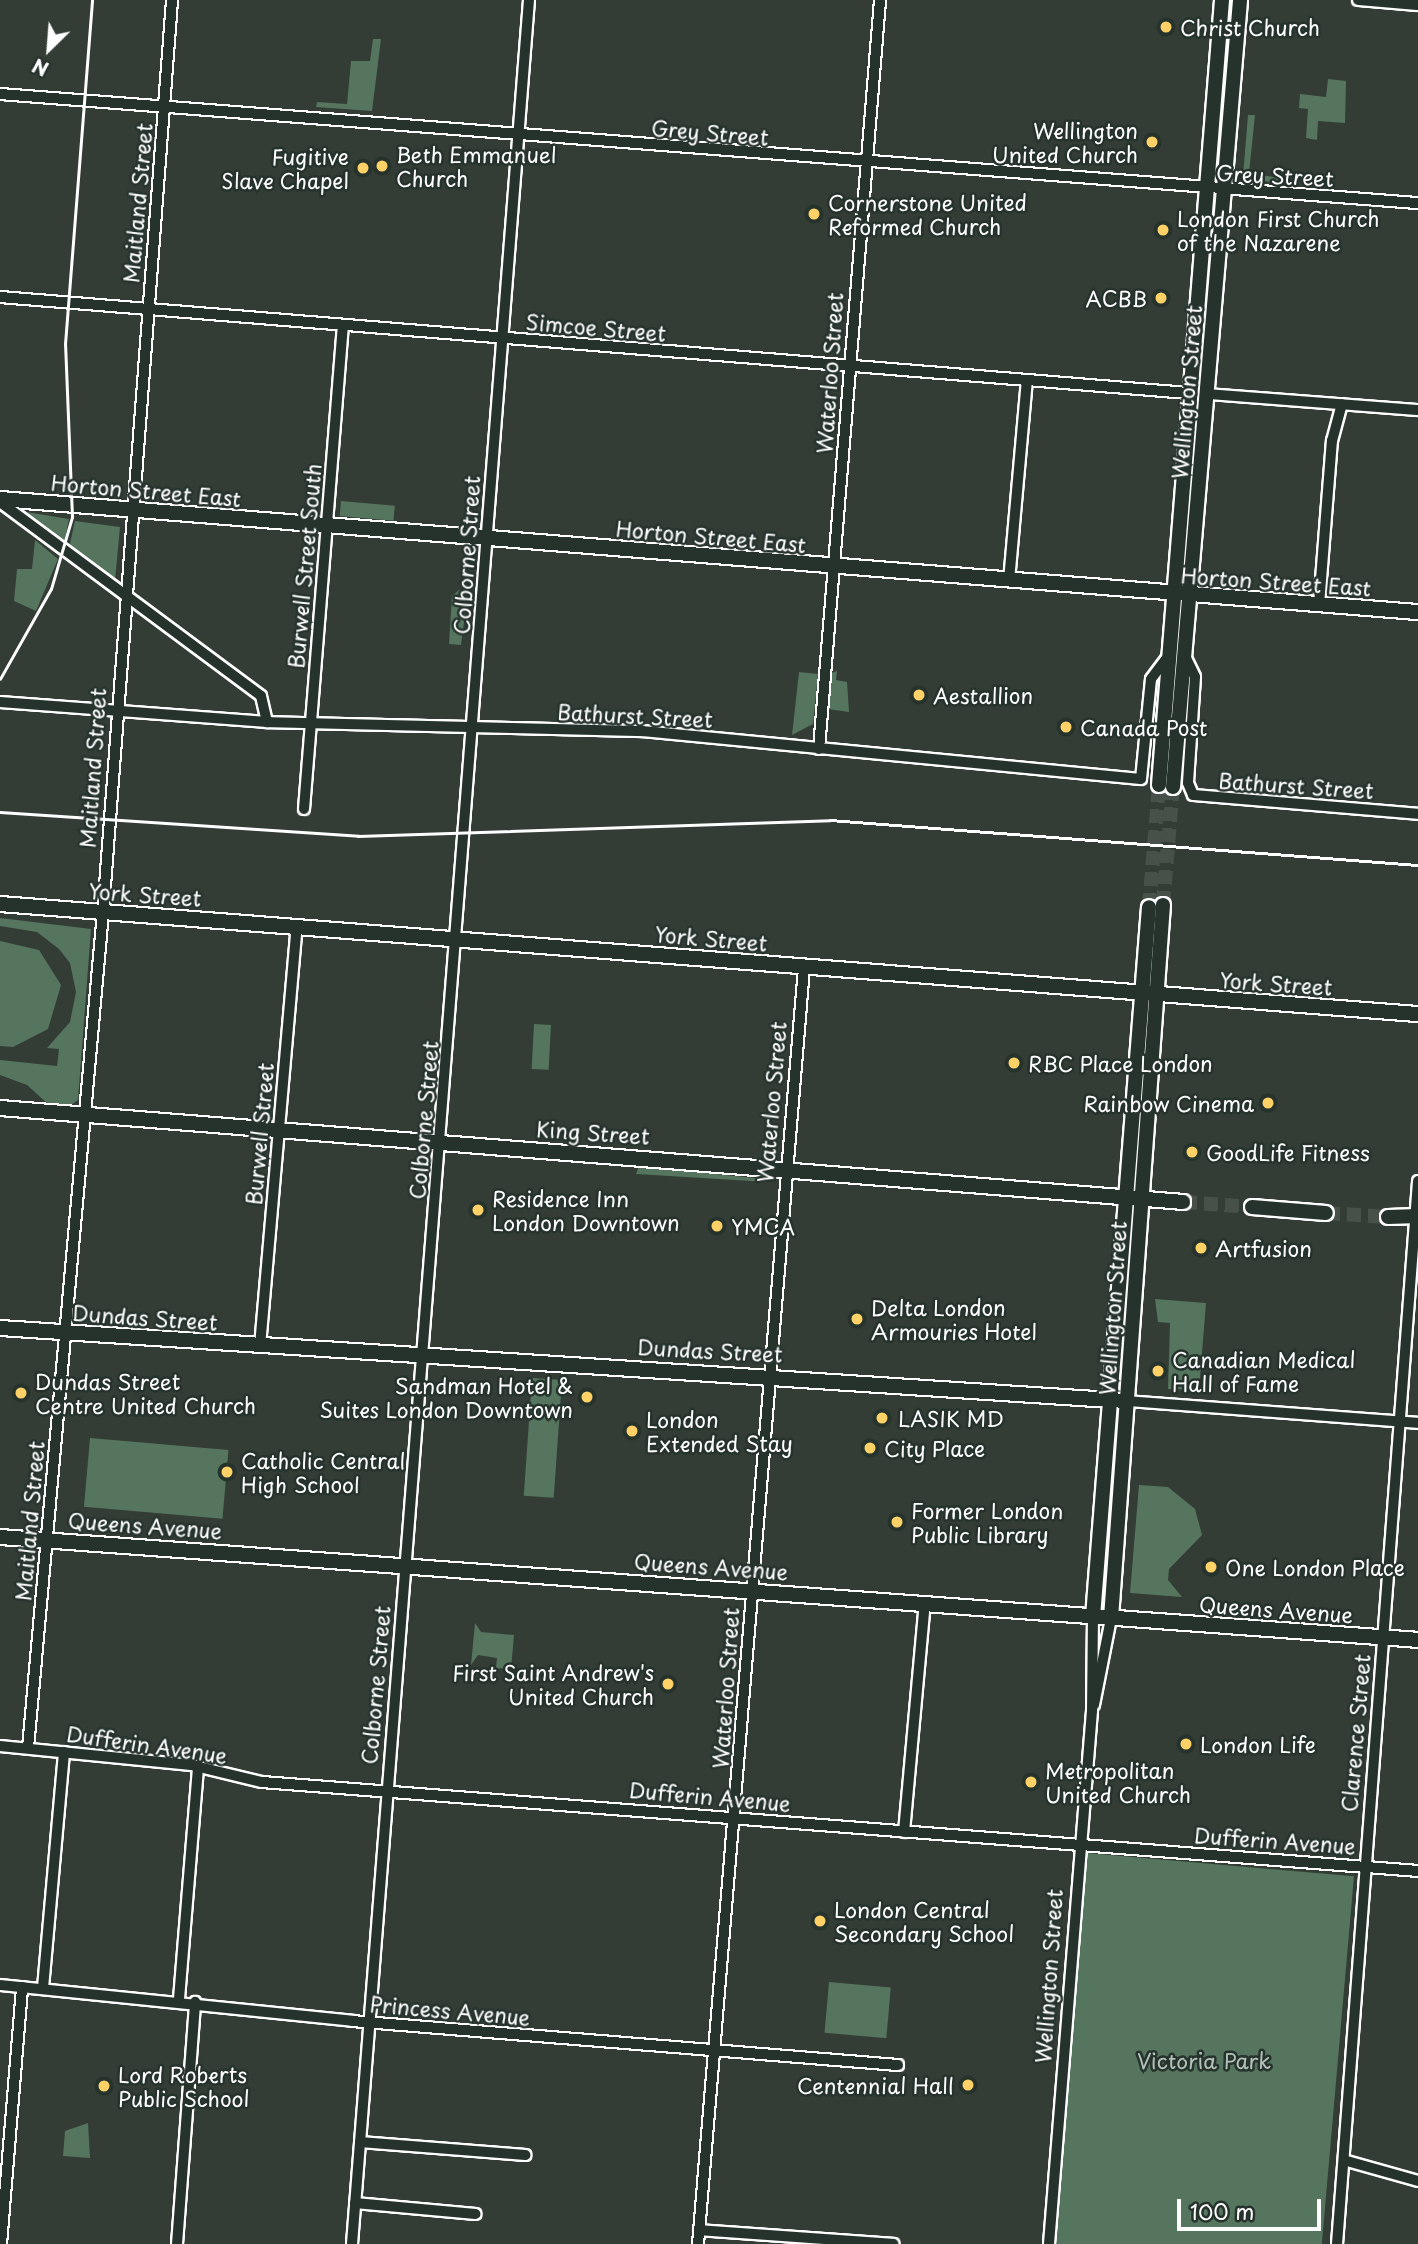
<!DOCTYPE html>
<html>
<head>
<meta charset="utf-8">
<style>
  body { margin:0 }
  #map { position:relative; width:1418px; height:2244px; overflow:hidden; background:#343c36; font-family:"Playpen Sans",sans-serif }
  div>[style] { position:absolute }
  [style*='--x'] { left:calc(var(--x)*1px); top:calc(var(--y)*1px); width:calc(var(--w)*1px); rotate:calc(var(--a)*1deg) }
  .green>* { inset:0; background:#55755e; transform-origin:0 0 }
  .major-tunnel>* { height:14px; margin-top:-7px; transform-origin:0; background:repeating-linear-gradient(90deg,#48504a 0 14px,transparent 0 21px) }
  .roads { filter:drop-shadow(2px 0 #fff) drop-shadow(-2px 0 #fff) drop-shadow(0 2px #fff) drop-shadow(0 -2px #fff) }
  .minor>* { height:10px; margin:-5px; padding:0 5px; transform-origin:5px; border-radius:5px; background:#26332d }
  .major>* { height:14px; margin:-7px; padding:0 7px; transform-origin:7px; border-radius:7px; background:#26332d }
  .rail>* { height:2.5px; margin:-1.25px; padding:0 1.25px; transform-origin:1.25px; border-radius:1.25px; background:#fff }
  .dots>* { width:19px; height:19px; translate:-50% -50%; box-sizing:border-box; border:4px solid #26332d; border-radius:50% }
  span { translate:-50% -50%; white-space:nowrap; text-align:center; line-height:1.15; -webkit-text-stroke:5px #26332d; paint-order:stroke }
  .poi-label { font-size:21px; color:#fff }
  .left { translate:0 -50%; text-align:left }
  .right { translate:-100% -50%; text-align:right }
  .street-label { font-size:21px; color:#fff }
  .park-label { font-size:21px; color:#b2c1b7 }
  .north { position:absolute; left:14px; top:14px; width:70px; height:70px; -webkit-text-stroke:5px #26332d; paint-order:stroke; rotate:205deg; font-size:19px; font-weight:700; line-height:28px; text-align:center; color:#fff }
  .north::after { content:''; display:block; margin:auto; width:24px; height:32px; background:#fff; clip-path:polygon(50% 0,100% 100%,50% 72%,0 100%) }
  .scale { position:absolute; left:1177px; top:2199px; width:144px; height:32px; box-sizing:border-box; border:4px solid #fff; border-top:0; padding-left:9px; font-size:21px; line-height:24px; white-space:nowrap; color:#fff; -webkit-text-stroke:5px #26332d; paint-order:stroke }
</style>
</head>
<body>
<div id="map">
  <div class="green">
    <div style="clip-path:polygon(373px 39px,381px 39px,372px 111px,316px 107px,317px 102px,347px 104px,351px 61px,370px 61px)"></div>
    <div style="clip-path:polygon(1328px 79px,1346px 81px,1345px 123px,1318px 121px,1317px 140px,1306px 138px,1308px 109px,1299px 108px,1300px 94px,1326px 97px)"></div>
    <div style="clip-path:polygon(1248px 115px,1255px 115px,1249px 173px,1280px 178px,1279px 184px,1243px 176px)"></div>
    <div style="left:341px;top:501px;width:54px;height:15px;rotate:5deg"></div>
    <div style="clip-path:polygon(20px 511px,69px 519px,64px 544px)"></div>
    <div style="clip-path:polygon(75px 521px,120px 527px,115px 580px,69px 548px)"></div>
    <div style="clip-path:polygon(35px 540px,58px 559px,36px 611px,14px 601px,17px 569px,32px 569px)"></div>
    <div style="clip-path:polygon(459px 590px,468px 591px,461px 645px,449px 644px,452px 596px)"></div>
    <div style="clip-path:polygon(837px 671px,836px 680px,847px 682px,849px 712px,828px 709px,831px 673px)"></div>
    <div style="clip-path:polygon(799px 672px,818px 674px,813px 724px,792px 735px)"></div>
    <div style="clip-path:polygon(0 918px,91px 929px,78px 1100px,71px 1105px,48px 1104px,27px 1085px,0 1075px,0 1060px,57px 1066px,59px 1049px,47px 1048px,70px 1022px,76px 992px,70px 963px,59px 949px,37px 932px,0 926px)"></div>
    <div style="clip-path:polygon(0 941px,39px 950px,61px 985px,48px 1029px,13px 1047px,0 1046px)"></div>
    <div style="left:534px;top:1024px;width:17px;height:45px;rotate:3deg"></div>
    <div style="clip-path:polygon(639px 1166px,765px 1179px,767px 1182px,636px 1174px)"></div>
    <div style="clip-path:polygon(1155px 1299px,1206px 1303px,1199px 1390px,1168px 1389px,1170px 1323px,1158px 1322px)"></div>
    <div style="left:532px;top:1378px;width:30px;height:118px;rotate:4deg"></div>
    <div style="left:90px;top:1438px;width:139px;height:69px;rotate:5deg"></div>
    <div style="clip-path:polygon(1139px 1485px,1168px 1487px,1195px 1509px,1202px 1535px,1169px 1569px,1168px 1580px,1182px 1597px,1130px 1593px)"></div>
    <div style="clip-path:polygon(475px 1623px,481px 1632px,514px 1635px,511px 1669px,496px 1668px,497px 1658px,478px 1655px,471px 1665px)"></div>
    <div style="left:1087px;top:1853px;width:268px;height:392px;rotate:5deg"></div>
    <div style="left:829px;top:1982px;width:62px;height:51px;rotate:5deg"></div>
    <div style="clip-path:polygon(88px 2123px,90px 2158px,63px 2156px,65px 2131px)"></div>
  </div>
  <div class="major-tunnel">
    <div style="--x:1163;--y:905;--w:118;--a:-85.2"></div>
    <div style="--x:1149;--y:907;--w:122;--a:-85.3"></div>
    <div style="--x:1183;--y:1202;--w:69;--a:4.1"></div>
    <div style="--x:1326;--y:1213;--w:62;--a:3.7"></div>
  </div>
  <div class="roads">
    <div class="minor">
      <div style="--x:1358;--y:0;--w:60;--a:4.8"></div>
      <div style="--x:0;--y:94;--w:1422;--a:4.4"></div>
      <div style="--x:0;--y:297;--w:1193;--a:4.62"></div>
      <div style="--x:1208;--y:394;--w:211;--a:4.4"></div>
      <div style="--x:0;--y:502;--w:325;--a:36.6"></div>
      <div style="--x:261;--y:696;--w:27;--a:77"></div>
      <div style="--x:1009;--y:581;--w:201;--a:-84.9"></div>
      <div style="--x:1319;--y:605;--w:165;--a:-85.5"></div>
      <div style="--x:1332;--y:441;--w:38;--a:-75"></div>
      <div style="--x:1184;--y:654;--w:25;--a:64"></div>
      <div style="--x:1195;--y:677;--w:106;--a:93.8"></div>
      <div style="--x:1188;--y:783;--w:13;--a:67"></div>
      <div style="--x:1193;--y:795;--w:226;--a:4.8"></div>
      <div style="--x:0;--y:702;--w:268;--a:4.3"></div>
      <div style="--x:267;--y:722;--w:375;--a:1.4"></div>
      <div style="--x:642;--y:731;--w:501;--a:5.49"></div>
      <div style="--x:1141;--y:779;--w:100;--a:-84.3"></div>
      <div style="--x:1151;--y:679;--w:25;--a:-53"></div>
      <div style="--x:819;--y:749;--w:751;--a:-85.34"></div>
      <div style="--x:304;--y:809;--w:485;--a:-85.4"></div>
      <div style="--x:260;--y:1346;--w:422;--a:-85"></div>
      <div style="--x:1127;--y:1401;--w:292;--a:4.3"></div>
      <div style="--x:1094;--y:1705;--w:89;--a:-78.9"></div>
      <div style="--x:0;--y:1746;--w:192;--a:5.7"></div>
      <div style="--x:191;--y:1765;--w:73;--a:13.5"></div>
      <div style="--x:262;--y:1782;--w:1159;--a:4.4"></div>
      <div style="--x:28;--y:1748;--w:839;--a:-84.87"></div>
      <div style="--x:103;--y:912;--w:915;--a:-85.67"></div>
      <div style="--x:904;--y:1832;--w:230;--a:-84.8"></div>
      <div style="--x:0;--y:1985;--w:354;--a:5.8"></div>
      <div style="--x:352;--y:2021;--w:548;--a:4.61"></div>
      <div style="--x:43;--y:1988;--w:237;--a:-84.9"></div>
      <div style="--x:179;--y:1999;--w:234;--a:-85.3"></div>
      <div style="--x:360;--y:2142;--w:166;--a:4.5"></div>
      <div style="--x:1347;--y:2161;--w:74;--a:15.7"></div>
      <div style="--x:355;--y:2203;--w:121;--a:5.2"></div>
      <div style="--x:699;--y:2230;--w:195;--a:4.1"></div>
      <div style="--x:1;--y:2244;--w:258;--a:-85.3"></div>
      <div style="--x:177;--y:2244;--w:243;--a:-85.7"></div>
      <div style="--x:352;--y:2244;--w:2251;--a:-85.49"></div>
      <div style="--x:698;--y:2244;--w:1281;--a:-85.25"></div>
      <div style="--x:1049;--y:2244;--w:535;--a:-85.39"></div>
      <div style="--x:1092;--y:1711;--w:94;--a:-89.4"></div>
      <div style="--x:1337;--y:2244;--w:1066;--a:-85.64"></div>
    </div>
    <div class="major">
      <div style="--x:0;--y:499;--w:1422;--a:4.56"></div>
      <div style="--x:1159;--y:785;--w:788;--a:-85.41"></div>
      <div style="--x:1173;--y:787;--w:790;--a:-85.13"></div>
      <div style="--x:0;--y:904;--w:1422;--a:4.44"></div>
      <div style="--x:0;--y:1108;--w:1187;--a:4.54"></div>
      <div style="--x:1252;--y:1207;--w:74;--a:4.6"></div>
      <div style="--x:1388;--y:1217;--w:30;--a:-2"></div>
      <div style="--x:0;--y:1328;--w:1129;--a:3.71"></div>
      <div style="--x:0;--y:1537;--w:1422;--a:4.15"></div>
      <div style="--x:1093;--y:1617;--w:712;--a:-85.49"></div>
      <div style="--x:1111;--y:1618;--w:715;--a:-85.83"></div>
    </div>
  </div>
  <div class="rail">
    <div style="--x:0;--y:679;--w:103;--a:-60.5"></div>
    <div style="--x:51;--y:589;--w:75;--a:-73.7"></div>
    <div style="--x:72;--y:517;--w:173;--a:-92.3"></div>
    <div style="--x:65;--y:344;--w:345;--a:-85.5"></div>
    <div style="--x:0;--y:812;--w:359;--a:3.8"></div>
    <div style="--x:358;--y:836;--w:472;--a:-1.9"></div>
    <div style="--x:830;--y:820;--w:590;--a:4.38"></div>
  </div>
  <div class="dots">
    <div style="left:1166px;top:27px;background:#ffd166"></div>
    <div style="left:1152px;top:142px;background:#ffd166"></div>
    <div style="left:382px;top:166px;background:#ffd166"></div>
    <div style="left:363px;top:168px;background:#ffd166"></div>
    <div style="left:814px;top:214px;background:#ffd166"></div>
    <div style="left:1163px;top:230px;background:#ffd166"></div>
    <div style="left:1161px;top:298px;background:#ffd166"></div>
    <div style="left:919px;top:695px;background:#ffd166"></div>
    <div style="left:1066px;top:727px;background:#ffd166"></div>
    <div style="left:1014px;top:1063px;background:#ffd166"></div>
    <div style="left:1268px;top:1103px;background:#ffd166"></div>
    <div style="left:1192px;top:1152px;background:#ffd166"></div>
    <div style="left:478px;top:1210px;background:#ffd166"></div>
    <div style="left:717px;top:1226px;background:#ffd166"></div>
    <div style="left:1201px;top:1248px;background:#ffd166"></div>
    <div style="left:857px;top:1319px;background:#ffd166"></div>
    <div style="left:1158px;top:1371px;background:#ffd166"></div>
    <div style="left:21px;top:1393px;background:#ffd166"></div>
    <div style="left:587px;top:1397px;background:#ffd166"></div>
    <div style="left:882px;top:1418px;background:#ffd166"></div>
    <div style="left:632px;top:1431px;background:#ffd166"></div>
    <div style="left:870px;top:1448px;background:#ffd166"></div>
    <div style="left:227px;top:1472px;background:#ffd166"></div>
    <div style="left:897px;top:1522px;background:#ffd166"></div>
    <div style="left:1211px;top:1567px;background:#ffd166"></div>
    <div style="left:668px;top:1684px;background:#ffd166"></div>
    <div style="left:1186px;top:1744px;background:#ffd166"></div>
    <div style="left:1031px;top:1782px;background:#ffd166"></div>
    <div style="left:820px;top:1921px;background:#ffd166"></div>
    <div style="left:968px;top:2085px;background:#ffd166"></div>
    <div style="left:104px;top:2086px;background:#ffd166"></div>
  </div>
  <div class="poi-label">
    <span class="left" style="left:1180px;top:27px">Christ Church</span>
    <span class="right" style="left:1138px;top:142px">Wellington<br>United Church</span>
    <span class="left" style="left:396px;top:166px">Beth Emmanuel<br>Church</span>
    <span class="right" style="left:349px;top:168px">Fugitive<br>Slave Chapel</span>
    <span class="left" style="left:828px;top:214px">Cornerstone United<br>Reformed Church</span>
    <span class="left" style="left:1177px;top:230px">London First Church<br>of the Nazarene</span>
    <span class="right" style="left:1147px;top:298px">ACBB</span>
    <span class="left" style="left:933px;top:695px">Aestallion</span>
    <span class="left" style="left:1080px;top:727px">Canada Post</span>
    <span class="left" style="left:1028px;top:1063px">RBC Place London</span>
    <span class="right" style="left:1254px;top:1103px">Rainbow Cinema</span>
    <span class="left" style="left:1206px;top:1152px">GoodLife Fitness</span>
    <span class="left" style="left:492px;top:1210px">Residence Inn<br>London Downtown</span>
    <span class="left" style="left:731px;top:1226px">YMCA</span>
    <span class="left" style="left:1215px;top:1248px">Artfusion</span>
    <span class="left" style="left:871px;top:1319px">Delta London<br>Armouries Hotel</span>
    <span class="left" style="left:1172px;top:1371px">Canadian Medical<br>Hall of Fame</span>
    <span class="left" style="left:35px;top:1393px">Dundas Street<br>Centre United Church</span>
    <span class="right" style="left:573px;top:1397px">Sandman Hotel &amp;<br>Suites London Downtown</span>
    <span class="left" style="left:898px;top:1418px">LASIK MD</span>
    <span class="left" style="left:646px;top:1431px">London<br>Extended Stay</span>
    <span class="left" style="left:884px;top:1448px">City Place</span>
    <span class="left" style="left:241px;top:1472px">Catholic Central<br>High School</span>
    <span class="left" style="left:911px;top:1522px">Former London<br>Public Library</span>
    <span class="left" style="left:1225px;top:1567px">One London Place</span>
    <span class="right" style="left:654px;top:1684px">First Saint Andrew's<br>United Church</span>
    <span class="left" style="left:1200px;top:1744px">London Life</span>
    <span class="left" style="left:1045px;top:1782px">Metropolitan<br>United Church</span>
    <span class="left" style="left:834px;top:1921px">London Central<br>Secondary School</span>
    <span class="left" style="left:118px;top:2086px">Lord Roberts<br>Public School</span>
    <span class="right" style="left:954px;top:2085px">Centennial Hall</span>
  </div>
  <div class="street-label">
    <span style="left:710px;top:132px;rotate:5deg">Grey Street</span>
    <span style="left:1275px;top:175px;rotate:3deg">Grey Street</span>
    <span style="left:137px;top:203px;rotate:-85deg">Maitland Street</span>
    <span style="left:596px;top:327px;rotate:5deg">Simcoe Street</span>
    <span style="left:829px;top:373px;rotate:-86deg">Waterloo Street</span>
    <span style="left:1186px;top:392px;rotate:-85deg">Wellington Street</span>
    <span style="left:146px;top:490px;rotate:5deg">Horton Street East</span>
    <span style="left:711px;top:536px;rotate:5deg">Horton Street East</span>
    <span style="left:466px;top:555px;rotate:-86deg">Colborne Street</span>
    <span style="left:304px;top:566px;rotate:-85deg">Burwell Street South</span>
    <span style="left:1276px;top:581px;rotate:4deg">Horton Street East</span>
    <span style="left:635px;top:715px;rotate:3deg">Bathurst Street</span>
    <span style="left:92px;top:768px;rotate:-86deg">Maitland Street</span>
    <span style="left:1296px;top:785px;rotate:4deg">Bathurst Street</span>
    <span style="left:145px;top:894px;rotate:4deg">York Street</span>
    <span style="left:711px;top:938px;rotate:5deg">York Street</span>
    <span style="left:1276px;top:983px;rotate:4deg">York Street</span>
    <span style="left:771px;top:1102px;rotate:-85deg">Waterloo Street</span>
    <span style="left:423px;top:1120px;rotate:-85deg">Colborne Street</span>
    <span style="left:593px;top:1132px;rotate:4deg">King Street</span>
    <span style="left:259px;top:1134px;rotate:-85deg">Burwell Street</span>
    <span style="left:1112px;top:1308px;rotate:-86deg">Wellington Street</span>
    <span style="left:145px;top:1317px;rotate:4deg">Dundas Street</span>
    <span style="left:710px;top:1350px;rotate:3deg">Dundas Street</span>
    <span style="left:29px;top:1521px;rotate:-85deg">Maitland Street</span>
    <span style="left:145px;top:1525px;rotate:4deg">Queens Avenue</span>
    <span style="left:711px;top:1566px;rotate:4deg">Queens Avenue</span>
    <span style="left:1276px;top:1609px;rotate:4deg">Queens Avenue</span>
    <span style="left:375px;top:1685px;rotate:-85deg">Colborne Street</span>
    <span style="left:725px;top:1688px;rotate:-86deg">Waterloo Street</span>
    <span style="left:1355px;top:1733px;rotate:-85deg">Clarence Street</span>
    <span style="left:147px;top:1744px;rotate:8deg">Dufferin Avenue</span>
    <span style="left:710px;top:1796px;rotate:5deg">Dufferin Avenue</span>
    <span style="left:1275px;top:1840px;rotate:4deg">Dufferin Avenue</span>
    <span style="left:1048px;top:1976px;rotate:-86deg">Wellington Street</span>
    <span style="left:450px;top:2010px;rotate:5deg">Princess Avenue</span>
  </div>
  <div class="park-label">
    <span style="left:1204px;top:2060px">Victoria Park</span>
  </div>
  <div class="north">N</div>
  <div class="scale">100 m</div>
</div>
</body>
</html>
